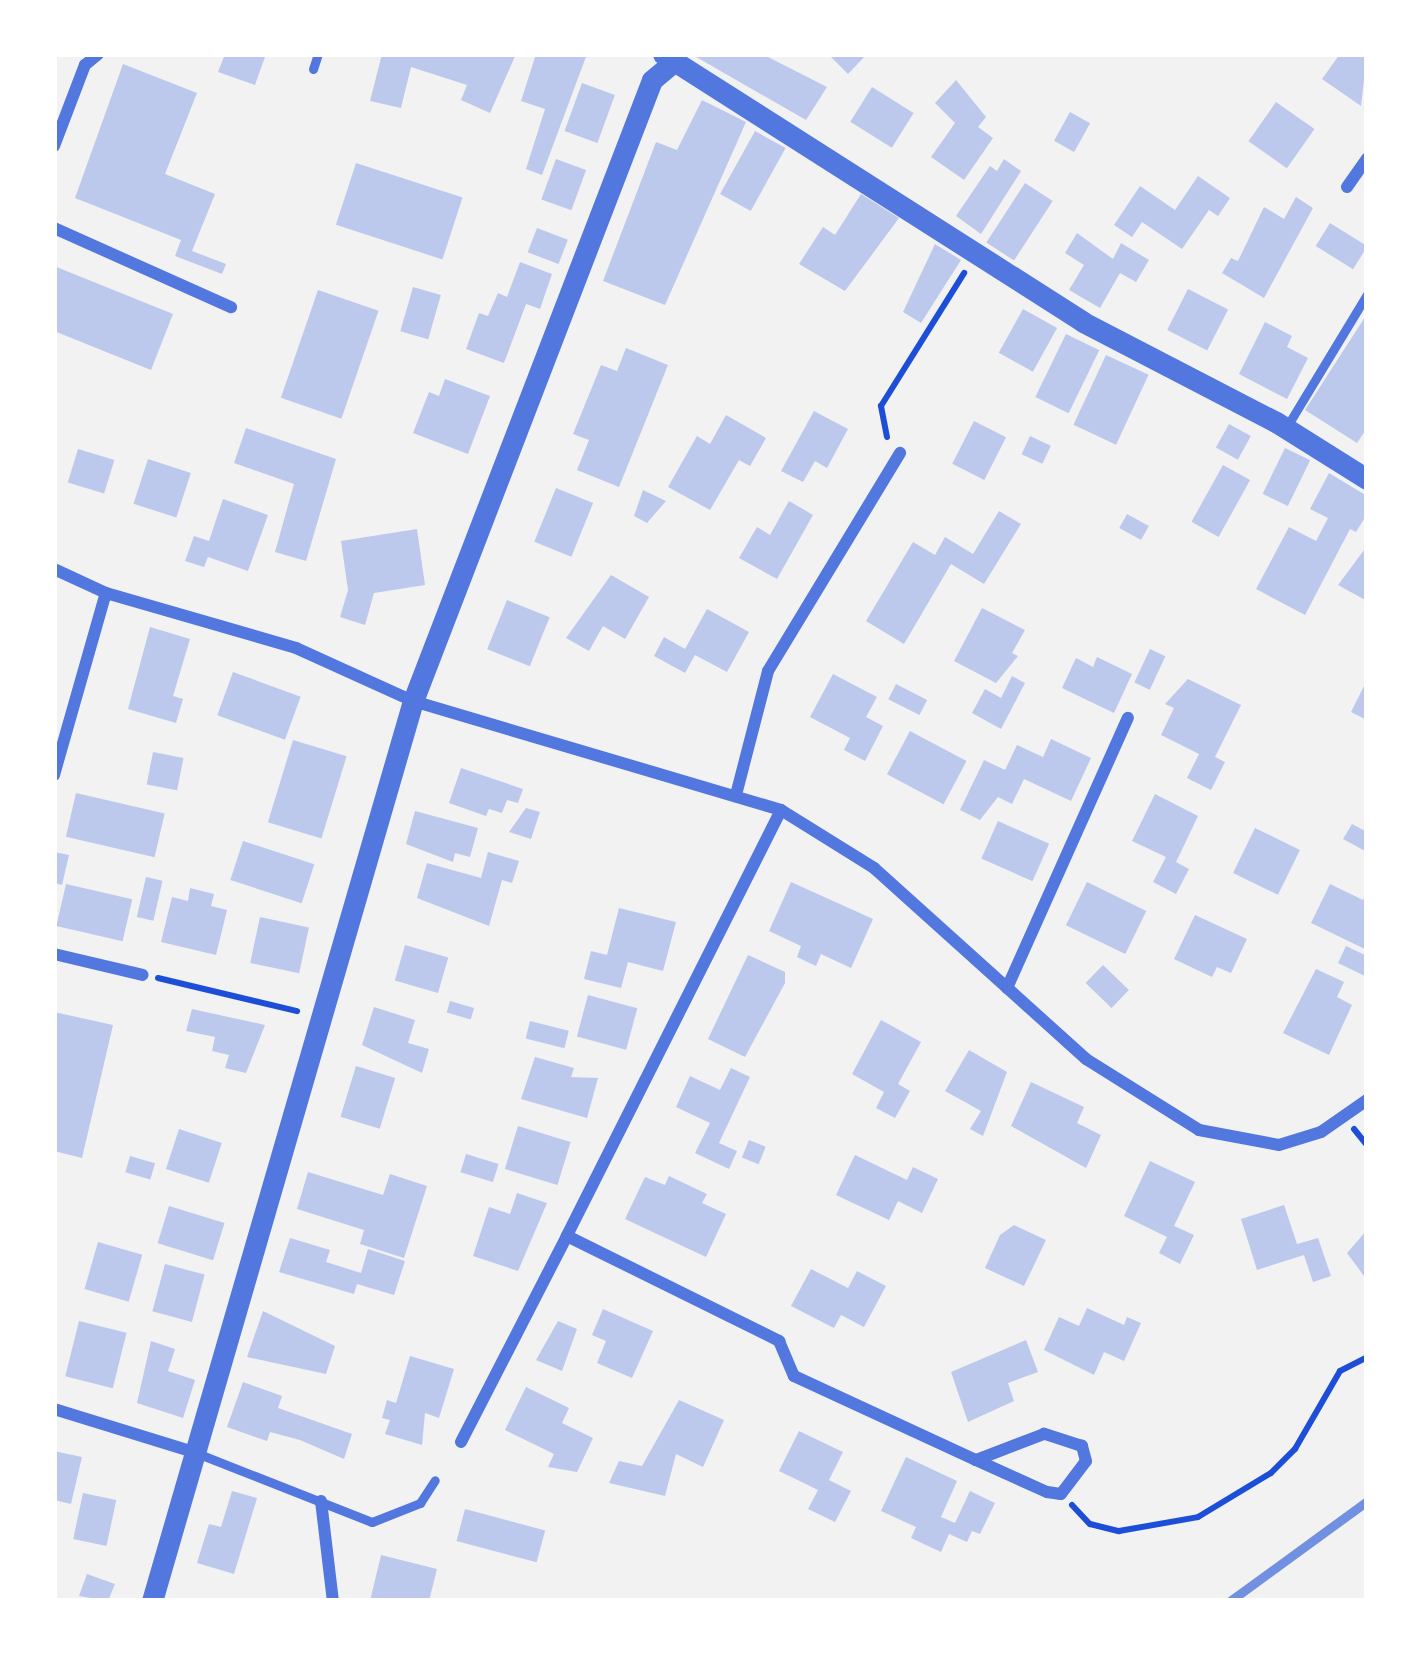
<!DOCTYPE html>
<html>
<head>
<meta charset="utf-8">
<style>
  body { margin:0 }
  #map { position:relative; width:1421px; height:1655px; overflow:hidden; background:#f2f2f2; font-family:Raleway,sans-serif }
  div>[style] { position:absolute }
  [style*='--x'] { left:calc(var(--x)*1px); top:calc(var(--y)*1px); width:calc(var(--w)*1px); rotate:calc(var(--a)*1deg) }
  .building>* { inset:0; background:#bdc9ec; transform-origin:0 0 }
  .path>* { height:6px; margin:-3px; padding:0 3px; transform-origin:3px; border-radius:3px; background:#1d4ed8 }
  .service>* { height:9px; margin:-4.5px; padding:0 4.5px; transform-origin:4.5px; border-radius:4.5px; background:#5277de }
  .minor>* { height:12px; margin:-6px; padding:0 6px; transform-origin:6px; border-radius:6px; background:#5277de }
  .tertiary>* { height:21px; margin:-10.5px; padding:0 10.5px; transform-origin:10.5px; border-radius:10.5px; background:#5277de }
  .rail>* { height:9px; margin:-4.5px; padding:0 4.5px; transform-origin:4.5px; border-radius:4.5px; background:#7290e2 }
  span { translate:-50% -50%; white-space:nowrap; text-align:center; line-height:1.15; -webkit-text-stroke:12px #fff; paint-order:stroke }
  .frame { position:absolute; inset:0; border:57px solid #fff; pointer-events:none }
</style>
</head>
<body>
<div id="map">
  <div class="building">
    <div style="clip-path:polygon(225px 54px,266px 54px,255px 85px,218px 72px)"></div>
    <div style="clip-path:polygon(382px 54px,516px 54px,490px 113px,461px 100px,467px 85px,411px 67px,401px 108px,370px 101px)"></div>
    <div style="clip-path:polygon(536px 54px,587px 54px,542px 175px,526px 169px,545px 109px,521px 101px)"></div>
    <div style="clip-path:polygon(691px 54px,762px 54px,827px 87px,806px 120px)"></div>
    <div style="clip-path:polygon(828px 54px,867px 54px,848px 74px)"></div>
    <div style="clip-path:polygon(1340px 54px,1367px 54px,1361px 106px,1322px 79px)"></div>
    <div style="clip-path:polygon(123px 64px,197px 93px,165px 174px,215px 194px,192px 251px,226px 264px,222px 274px,175px 256px,181px 240px,75px 198px)"></div>
    <div style="clip-path:polygon(956px 80px,986px 117px,978px 127px,993px 138px,964px 180px,931px 157px,955px 123px,935px 103px)"></div>
    <div style="left:582px;top:83px;width:35px;height:51px;rotate:20deg"></div>
    <div style="left:872px;top:87px;width:49px;height:41px;rotate:32deg"></div>
    <div style="clip-path:polygon(702px 100px,746px 122px,665px 305px,603px 281px,656px 142px,677px 150px)"></div>
    <div style="left:1276px;top:102px;width:47px;height:48px;rotate:35deg"></div>
    <div style="left:1070px;top:112px;width:23px;height:33px;rotate:29deg"></div>
    <div style="left:755px;top:131px;width:35px;height:72px;rotate:29deg"></div>
    <div style="left:556px;top:159px;width:32px;height:43px;rotate:20deg"></div>
    <div style="clip-path:polygon(1004px 159px,1021px 171px,981px 234px,956px 216px,990px 166px,997px 171px)"></div>
    <div style="left:356px;top:163px;width:112px;height:65px;rotate:18deg"></div>
    <div style="clip-path:polygon(1198px 176px,1230px 198px,1218px 216px,1209px 210px,1182px 249px,1142px 222px,1132px 237px,1114px 225px,1140px 186px,1175px 210px)"></div>
    <div style="left:1025px;top:183px;width:33px;height:71px;rotate:33deg"></div>
    <div style="clip-path:polygon(861px 194px,899px 218px,845px 291px,799px 264px,823px 227px,835px 235px)"></div>
    <div style="clip-path:polygon(1296px 197px,1313px 208px,1264px 298px,1222px 273px,1231px 258px,1238px 261px,1264px 207px,1284px 219px)"></div>
    <div style="left:1330px;top:223px;width:44px;height:27px;rotate:32deg"></div>
    <div style="left:537px;top:228px;width:33px;height:26px;rotate:21deg"></div>
    <div style="clip-path:polygon(1077px 233px,1113px 259px,1121px 243px,1149px 260px,1136px 282px,1120px 273px,1100px 308px,1069px 290px,1084px 265px,1065px 253px)"></div>
    <div style="clip-path:polygon(935px 244px,961px 260px,921px 323px,903px 312px)"></div>
    <div style="clip-path:polygon(520px 262px,552px 274px,540px 309px,526px 304px,504px 363px,466px 349px,479px 313px,488px 316px,498px 293px,507px 297px)"></div>
    <div style="clip-path:polygon(54px 266px,173px 314px,151px 370px,54px 331px)"></div>
    <div style="left:413px;top:287px;width:29px;height:46px;rotate:16deg"></div>
    <div style="left:1188px;top:289px;width:45px;height:46px;rotate:27deg"></div>
    <div style="left:318px;top:290px;width:64px;height:114px;rotate:19deg"></div>
    <div style="left:1023px;top:309px;width:39px;height:50px;rotate:29deg"></div>
    <div style="clip-path:polygon(1367px 314px,1367px 428px,1357px 443px,1305px 410px)"></div>
    <div style="clip-path:polygon(1265px 322px,1292px 336px,1287px 347px,1308px 358px,1287px 399px,1239px 374px)"></div>
    <div style="left:1066px;top:334px;width:37px;height:70px;rotate:26deg"></div>
    <div style="clip-path:polygon(626px 348px,668px 365px,619px 487px,577px 470px,589px 440px,573px 434px,601px 365px,617px 371px)"></div>
    <div style="left:1106px;top:355px;width:47px;height:77px;rotate:25deg"></div>
    <div style="clip-path:polygon(445px 379px,490px 396px,468px 454px,413px 433px,429px 392px,439px 396px)"></div>
    <div style="clip-path:polygon(814px 411px,848px 429px,827px 468px,815px 461px,803px 482px,781px 471px)"></div>
    <div style="clip-path:polygon(726px 415px,766px 438px,750px 466px,739px 460px,710px 510px,668px 487px,697px 436px,710px 444px)"></div>
    <div style="left:974px;top:421px;width:36px;height:48px;rotate:27deg"></div>
    <div style="left:1229px;top:424px;width:25px;height:27px;rotate:29deg"></div>
    <div style="clip-path:polygon(246px 428px,336px 459px,306px 561px,275px 552px,294px 484px,234px 463px)"></div>
    <div style="left:1030px;top:436px;width:23px;height:20px;rotate:25deg"></div>
    <div style="left:1285px;top:448px;width:28px;height:51px;rotate:26deg"></div>
    <div style="left:78px;top:449px;width:38px;height:35px;rotate:17deg"></div>
    <div style="left:148px;top:459px;width:45px;height:47px;rotate:18deg"></div>
    <div style="left:1223px;top:465px;width:31px;height:65px;rotate:29deg"></div>
    <div style="clip-path:polygon(1329px 473px,1367px 496px,1367px 514px,1356px 532px,1350px 529px,1305px 615px,1256px 589px,1289px 527px,1316px 541px,1328px 518px,1310px 509px)"></div>
    <div style="left:556px;top:488px;width:40px;height:58px;rotate:22deg"></div>
    <div style="clip-path:polygon(643px 490px,666px 501px,647px 523px,634px 516px)"></div>
    <div style="clip-path:polygon(223px 499px,268px 515px,248px 571px,208px 557px,204px 567px,185px 561px,194px 536px,209px 541px)"></div>
    <div style="clip-path:polygon(789px 501px,813px 515px,777px 579px,739px 558px,757px 527px,770px 535px)"></div>
    <div style="clip-path:polygon(999px 511px,1021px 524px,984px 584px,951px 564px,904px 644px,866px 621px,913px 542px,935px 555px,945px 537px,973px 554px)"></div>
    <div style="left:1127px;top:514px;width:25px;height:16px;rotate:29deg"></div>
    <div style="clip-path:polygon(417px 529px,425px 585px,374px 593px,365px 625px,340px 617px,348px 590px,341px 541px)"></div>
    <div style="clip-path:polygon(1367px 546px,1367px 601px,1338px 585px)"></div>
    <div style="clip-path:polygon(611px 575px,649px 597px,625px 639px,603px 626px,589px 651px,566px 638px)"></div>
    <div style="left:507px;top:600px;width:46px;height:53px;rotate:22deg"></div>
    <div style="clip-path:polygon(982px 608px,1025px 630px,1012px 653px,1018px 656px,996px 683px,954px 661px)"></div>
    <div style="clip-path:polygon(707px 609px,749px 632px,727px 672px,695px 655px,685px 673px,654px 656px,664px 637px,685px 649px)"></div>
    <div style="clip-path:polygon(150px 627px,190px 639px,173px 696px,183px 699px,176px 723px,128px 709px)"></div>
    <div style="left:1150px;top:649px;width:17px;height:37px;rotate:25deg"></div>
    <div style="clip-path:polygon(1097px 657px,1132px 674px,1114px 713px,1062px 688px,1076px 658px,1093px 667px)"></div>
    <div style="left:233px;top:672px;width:72px;height:46px;rotate:20deg"></div>
    <div style="clip-path:polygon(833px 674px,877px 697px,866px 717px,883px 726px,865px 761px,844px 750px,850px 738px,810px 717px)"></div>
    <div style="clip-path:polygon(1012px 676px,1025px 683px,1001px 729px,972px 713px,985px 689px,1001px 698px)"></div>
    <div style="clip-path:polygon(1188px 679px,1241px 705px,1215px 757px,1225px 762px,1211px 790px,1187px 778px,1199px 754px,1161px 735px,1174px 708px,1165px 704px)"></div>
    <div style="clip-path:polygon(1367px 680px,1367px 720px,1351px 712px)"></div>
    <div style="left:896px;top:684px;width:35px;height:17px;rotate:27deg"></div>
    <div style="left:910px;top:731px;width:64px;height:49px;rotate:28deg"></div>
    <div style="clip-path:polygon(1051px 739px,1091px 758px,1071px 801px,1024px 779px,1012px 804px,998px 797px,980px 820px,960px 810px,984px 760px,1005px 770px,1017px 745px,1043px 757px)"></div>
    <div style="left:293px;top:740px;width:56px;height:86px;rotate:17deg"></div>
    <div style="left:153px;top:752px;width:31px;height:33px;rotate:11deg"></div>
    <div style="clip-path:polygon(461px 768px,523px 789px,518px 803px,507px 800px,502px 813px,489px 809px,486px 816px,449px 803px)"></div>
    <div style="left:76px;top:793px;width:91px;height:45px;rotate:13deg"></div>
    <div style="clip-path:polygon(1155px 794px,1198px 816px,1176px 862px,1189px 869px,1176px 894px,1153px 882px,1166px 857px,1132px 841px)"></div>
    <div style="clip-path:polygon(526px 808px,540px 812px,531px 839px,509px 832px)"></div>
    <div style="clip-path:polygon(415px 811px,478px 828px,470px 857px,455px 853px,453px 862px,406px 844px)"></div>
    <div style="left:998px;top:821px;width:56px;height:41px;rotate:24deg"></div>
    <div style="clip-path:polygon(1352px 824px,1367px 832px,1367px 852px,1343px 839px)"></div>
    <div style="left:1255px;top:828px;width:50px;height:50px;rotate:26deg"></div>
    <div style="left:243px;top:841px;width:75px;height:41px;rotate:18deg"></div>
    <div style="clip-path:polygon(54px 852px,69px 855px,62px 885px,54px 883px)"></div>
    <div style="clip-path:polygon(488px 852px,519px 861px,512px 883px,502px 880px,489px 926px,417px 898px,427px 863px,481px 878px)"></div>
    <div style="left:146px;top:877px;width:17px;height:41px;rotate:13deg"></div>
    <div style="clip-path:polygon(791px 882px,873px 919px,851px 968px,821px 954px,816px 966px,797px 957px,801px 946px,769px 931px)"></div>
    <div style="left:1087px;top:882px;width:66px;height:48px;rotate:26deg"></div>
    <div style="left:66px;top:884px;width:68px;height:43px;rotate:13deg"></div>
    <div style="clip-path:polygon(1330px 884px,1363px 900px,1367px 891px,1367px 950px,1311px 923px)"></div>
    <div style="clip-path:polygon(190px 888px,214px 894px,211px 906px,227px 910px,216px 955px,161px 942px,172px 897px,188px 901px)"></div>
    <div style="clip-path:polygon(619px 908px,676px 922px,663px 971px,628px 962px,621px 988px,584px 979px,591px 951px,607px 955px)"></div>
    <div style="clip-path:polygon(1195px 915px,1247px 939px,1231px 973px,1217px 967px,1212px 977px,1174px 959px)"></div>
    <div style="left:260px;top:917px;width:50px;height:47px;rotate:12deg"></div>
    <div style="left:405px;top:945px;width:45px;height:37px;rotate:16deg"></div>
    <div style="clip-path:polygon(1346px 946px,1367px 956px,1367px 977px,1338px 963px)"></div>
    <div style="clip-path:polygon(748px 955px,785px 972px,785px 983px,745px 1057px,708px 1039px)"></div>
    <div style="left:1103px;top:965px;width:36px;height:25px;rotate:44deg"></div>
    <div style="clip-path:polygon(1316px 969px,1344px 982px,1337px 997px,1352px 1005px,1329px 1055px,1283px 1033px)"></div>
    <div style="left:588px;top:995px;width:51px;height:43px;rotate:15deg"></div>
    <div style="left:450px;top:1001px;width:25px;height:12px;rotate:16deg"></div>
    <div style="clip-path:polygon(374px 1007px,415px 1020px,408px 1043px,429px 1049px,422px 1073px,362px 1045px)"></div>
    <div style="clip-path:polygon(192px 1009px,265px 1025px,246px 1073px,225px 1068px,229px 1055px,212px 1051px,215px 1037px,186px 1031px)"></div>
    <div style="clip-path:polygon(54px 1012px,113px 1025px,82px 1158px,54px 1151px)"></div>
    <div style="clip-path:polygon(881px 1020px,921px 1042px,898px 1084px,910px 1091px,895px 1118px,876px 1108px,884px 1092px,852px 1074px)"></div>
    <div style="left:530px;top:1021px;width:40px;height:18px;rotate:14deg"></div>
    <div style="clip-path:polygon(969px 1050px,1007px 1072px,983px 1136px,970px 1129px,981px 1111px,945px 1091px)"></div>
    <div style="clip-path:polygon(535px 1057px,574px 1068px,571px 1077px,598px 1078px,587px 1118px,521px 1099px)"></div>
    <div style="left:356px;top:1066px;width:41px;height:53px;rotate:17deg"></div>
    <div style="clip-path:polygon(731px 1068px,750px 1077px,719px 1143px,737px 1151px,729px 1169px,695px 1153px,710px 1123px,676px 1107px,690px 1076px,720px 1090px)"></div>
    <div style="clip-path:polygon(1031px 1082px,1084px 1107px,1077px 1123px,1101px 1135px,1086px 1168px,1011px 1126px)"></div>
    <div style="left:518px;top:1126px;width:55px;height:45px;rotate:17deg"></div>
    <div style="left:179px;top:1129px;width:45px;height:42px;rotate:18deg"></div>
    <div style="left:749px;top:1140px;width:18px;height:19px;rotate:22deg"></div>
    <div style="left:466px;top:1154px;width:34px;height:19px;rotate:17deg"></div>
    <div style="clip-path:polygon(855px 1155px,907px 1180px,913px 1167px,938px 1179px,922px 1213px,898px 1201px,889px 1220px,836px 1195px)"></div>
    <div style="left:130px;top:1156px;width:26px;height:17px;rotate:16deg"></div>
    <div style="clip-path:polygon(1150px 1161px,1195px 1182px,1174px 1226px,1194px 1235px,1180px 1264px,1159px 1253px,1167px 1237px,1124px 1216px)"></div>
    <div style="clip-path:polygon(308px 1172px,383px 1195px,390px 1174px,427px 1186px,404px 1258px,360px 1244px,364px 1230px,297px 1209px)"></div>
    <div style="clip-path:polygon(669px 1176px,707px 1194px,702px 1203px,726px 1214px,706px 1257px,625px 1219px,645px 1177px,665px 1185px)"></div>
    <div style="clip-path:polygon(517px 1193px,547px 1203px,518px 1271px,473px 1256px,489px 1207px,510px 1214px)"></div>
    <div style="clip-path:polygon(1284px 1205px,1297px 1244px,1318px 1238px,1331px 1276px,1313px 1282px,1304px 1255px,1257px 1270px,1241px 1219px)"></div>
    <div style="left:169px;top:1206px;width:58px;height:39px;rotate:17deg"></div>
    <div style="clip-path:polygon(1014px 1225px,1046px 1240px,1024px 1286px,985px 1268px,1000px 1235px)"></div>
    <div style="clip-path:polygon(1367px 1230px,1367px 1280px,1347px 1253px)"></div>
    <div style="clip-path:polygon(290px 1238px,330px 1250px,326px 1262px,361px 1273px,368px 1249px,405px 1261px,394px 1295px,357px 1284px,354px 1294px,279px 1272px)"></div>
    <div style="left:98px;top:1242px;width:46px;height:49px;rotate:16deg"></div>
    <div style="left:165px;top:1264px;width:41px;height:49px;rotate:15deg"></div>
    <div style="clip-path:polygon(811px 1269px,848px 1288px,857px 1271px,886px 1286px,864px 1327px,841px 1315px,834px 1328px,791px 1306px)"></div>
    <div style="clip-path:polygon(1087px 1308px,1124px 1325px,1127px 1317px,1141px 1323px,1124px 1361px,1104px 1352px,1094px 1375px,1044px 1350px,1059px 1317px,1079px 1326px)"></div>
    <div style="clip-path:polygon(603px 1309px,653px 1331px,632px 1378px,597px 1363px,606px 1341px,592px 1335px)"></div>
    <div style="clip-path:polygon(263px 1311px,335px 1346px,326px 1374px,247px 1357px)"></div>
    <div style="left:79px;top:1321px;width:49px;height:57px;rotate:14deg"></div>
    <div style="clip-path:polygon(558px 1321px,577px 1329px,562px 1371px,536px 1360px)"></div>
    <div style="clip-path:polygon(1026px 1340px,1038px 1372px,1008px 1383px,1014px 1401px,968px 1422px,951px 1372px)"></div>
    <div style="clip-path:polygon(151px 1341px,175px 1349px,168px 1371px,195px 1380px,183px 1418px,137px 1403px)"></div>
    <div style="clip-path:polygon(410px 1356px,454px 1369px,439px 1418px,425px 1413px,422px 1445px,385px 1434px,390px 1420px,382px 1418px,387px 1400px,396px 1403px)"></div>
    <div style="clip-path:polygon(243px 1382px,282px 1396px,278px 1408px,352px 1434px,344px 1459px,300px 1440px,270px 1432px,267px 1441px,227px 1427px)"></div>
    <div style="clip-path:polygon(526px 1387px,569px 1408px,562px 1423px,593px 1438px,577px 1472px,548px 1467px,554px 1454px,505px 1430px)"></div>
    <div style="clip-path:polygon(679px 1400px,724px 1420px,703px 1467px,676px 1454px,665px 1496px,609px 1483px,619px 1461px,642px 1466px)"></div>
    <div style="clip-path:polygon(799px 1431px,843px 1452px,829px 1480px,851px 1491px,835px 1522px,808px 1509px,818px 1490px,779px 1471px)"></div>
    <div style="clip-path:polygon(54px 1451px,82px 1457px,71px 1504px,54px 1500px)"></div>
    <div style="clip-path:polygon(906px 1457px,957px 1481px,941px 1517px,955px 1523px,970px 1491px,995px 1503px,980px 1534px,972px 1531px,967px 1542px,949px 1534px,941px 1552px,911px 1538px,916px 1527px,881px 1511px)"></div>
    <div style="clip-path:polygon(232px 1491px,257px 1498px,234px 1574px,197px 1563px,209px 1524px,221px 1527px)"></div>
    <div style="left:83px;top:1493px;width:34px;height:47px;rotate:12deg"></div>
    <div style="left:465px;top:1509px;width:83px;height:33px;rotate:15deg"></div>
    <div style="clip-path:polygon(381px 1555px,437px 1569px,429px 1601px,370px 1601px)"></div>
    <div style="clip-path:polygon(87px 1574px,115px 1584px,108px 1601px,79px 1596px)"></div>
  </div>
  <div class="path">
    <div style="--x:887;--y:437;--w:32;--a:-101"></div>
    <div style="--x:881;--y:406;--w:157;--a:-58"></div>
    <div style="--x:158;--y:978;--w:143;--a:13.4"></div>
    <div style="--x:1354;--y:1129;--w:21;--a:51"></div>
    <div style="--x:1072;--y:1505;--w:26;--a:47"></div>
    <div style="--x:1090;--y:1524;--w:30;--a:14"></div>
    <div style="--x:1119;--y:1531;--w:80;--a:-10"></div>
    <div style="--x:1198;--y:1517;--w:85;--a:-31.1"></div>
    <div style="--x:1271;--y:1473;--w:34;--a:-45"></div>
    <div style="--x:1295;--y:1449;--w:90;--a:-60"></div>
    <div style="--x:1340;--y:1371;--w:30;--a:-27"></div>
  </div>
  <div class="service">
    <div style="--x:313;--y:69;--w:16;--a:-72"></div>
    <div style="--x:1286;--y:428;--w:157;--a:-58.8"></div>
    <div style="--x:194;--y:1452;--w:191;--a:21.5"></div>
    <div style="--x:372;--y:1522;--w:52;--a:-21.6"></div>
    <div style="--x:420;--y:1503;--w:27;--a:-57"></div>
  </div>
  <div class="minor">
    <div style="--x:54;--y:146;--w:87;--a:-69.1"></div>
    <div style="--x:85;--y:65;--w:17;--a:-40"></div>
    <div style="--x:1347;--y:187;--w:35;--a:-55"></div>
    <div style="--x:54;--y:228;--w:194;--a:24.1"></div>
    <div style="--x:54;--y:569;--w:57;--a:24.8"></div>
    <div style="--x:106;--y:593;--w:198;--a:16.1"></div>
    <div style="--x:296;--y:648;--w:128;--a:24.4"></div>
    <div style="--x:413;--y:701;--w:384;--a:16.5"></div>
    <div style="--x:781;--y:810;--w:110;--a:31.9"></div>
    <div style="--x:874;--y:868;--w:285;--a:42"></div>
    <div style="--x:1086;--y:1059;--w:133;--a:32.1"></div>
    <div style="--x:1199;--y:1130;--w:81;--a:10.6"></div>
    <div style="--x:1279;--y:1145;--w:44;--a:-17.2"></div>
    <div style="--x:1321;--y:1132;--w:56;--a:-34.8"></div>
    <div style="--x:54;--y:775;--w:189;--a:-74.1"></div>
    <div style="--x:737;--y:791;--w:124;--a:-75.5"></div>
    <div style="--x:768;--y:671;--w:255;--a:-58.8"></div>
    <div style="--x:781;--y:810;--w:477;--a:116.7"></div>
    <div style="--x:567;--y:1236;--w:237;--a:26.3"></div>
    <div style="--x:779;--y:1341;--w:38;--a:67"></div>
    <div style="--x:794;--y:1376;--w:200;--a:24.8"></div>
    <div style="--x:976;--y:1460;--w:78;--a:24.3"></div>
    <div style="--x:1047;--y:1492;--w:14;--a:8"></div>
    <div style="--x:1061;--y:1494;--w:41;--a:-52.9"></div>
    <div style="--x:1086;--y:1461;--w:16;--a:-105"></div>
    <div style="--x:1082;--y:1446;--w:40;--a:-162"></div>
    <div style="--x:1044;--y:1434;--w:73;--a:159.1"></div>
    <div style="--x:54;--y:954;--w:91;--a:13.3"></div>
    <div style="--x:1007;--y:988;--w:296;--a:-65.9"></div>
    <div style="--x:54;--y:1409;--w:146;--a:17.1"></div>
    <div style="--x:461;--y:1442;--w:232;--a:-62.8"></div>
    <div style="--x:321;--y:1501;--w:101;--a:83.2"></div>
  </div>
  <div class="tertiary">
    <div style="--x:663;--y:54;--w:498;--a:32.5"></div>
    <div style="--x:1083;--y:322;--w:217;--a:27.4"></div>
    <div style="--x:1276;--y:422;--w:107;--a:32.1"></div>
    <div style="--x:152;--y:1601;--w:937;--a:-73.83"></div>
    <div style="--x:413;--y:701;--w:665;--a:-68.95"></div>
    <div style="--x:652;--y:80;--w:25;--a:-40"></div>
  </div>
  <div class="rail">
    <div style="--x:1230;--y:1601;--w:170;--a:-36.1"></div>
  </div>
  <div class="frame"></div>
</div>
</body>
</html>
